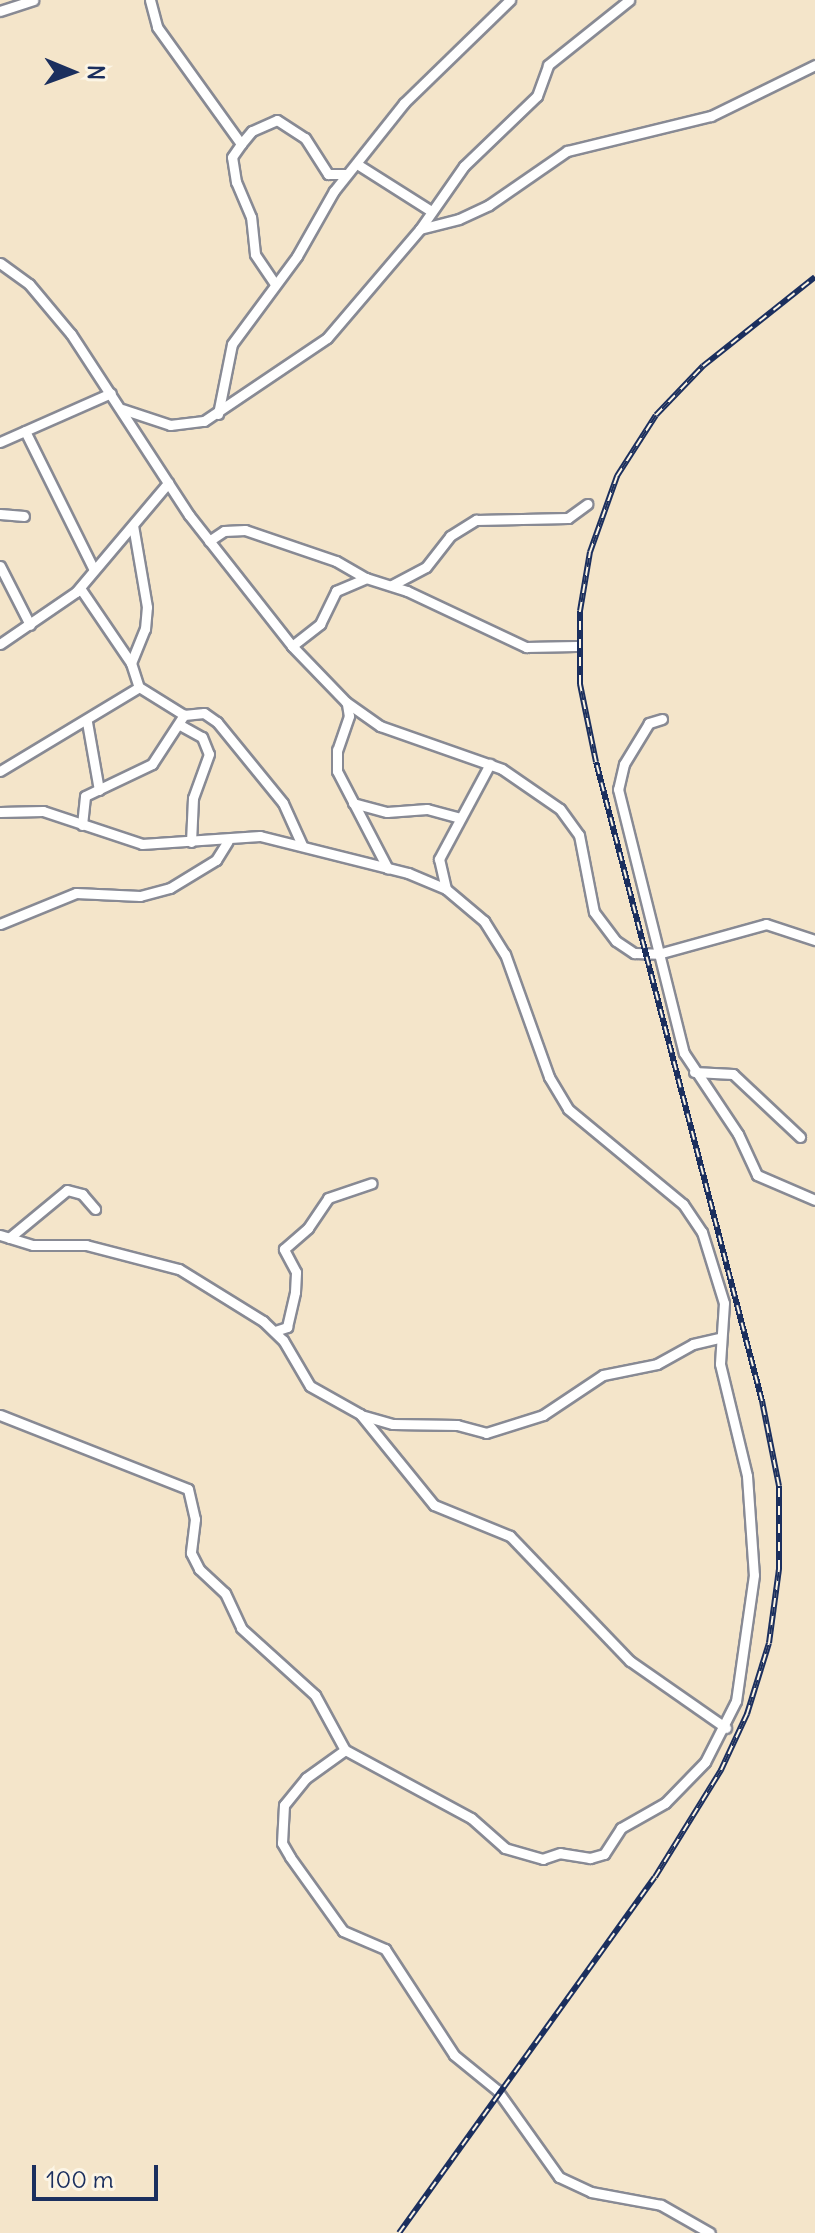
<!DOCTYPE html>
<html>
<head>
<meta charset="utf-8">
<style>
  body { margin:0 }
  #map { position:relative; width:815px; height:2233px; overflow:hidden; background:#f4e5ca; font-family:Delius,sans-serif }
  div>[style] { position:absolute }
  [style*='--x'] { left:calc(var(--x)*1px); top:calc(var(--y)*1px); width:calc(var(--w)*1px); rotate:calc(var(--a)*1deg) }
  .roads { filter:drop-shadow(2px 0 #888a94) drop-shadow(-2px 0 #888a94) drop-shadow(0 2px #888a94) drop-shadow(0 -2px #888a94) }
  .minor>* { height:9px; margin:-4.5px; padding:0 4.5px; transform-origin:4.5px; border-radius:4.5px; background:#fff }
  .rail>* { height:6px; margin-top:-3px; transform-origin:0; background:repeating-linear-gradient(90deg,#fcf5e5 0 9px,#1b2f5e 0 18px); box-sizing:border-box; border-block:2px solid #1b2f5e }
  span { translate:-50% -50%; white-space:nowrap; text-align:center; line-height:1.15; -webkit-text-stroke:6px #fcf5e5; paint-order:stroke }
  .north { position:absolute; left:32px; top:32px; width:80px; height:80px; -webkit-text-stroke:6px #fcf5e5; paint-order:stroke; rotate:91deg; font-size:22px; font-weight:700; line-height:32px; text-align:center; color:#1b2f5e }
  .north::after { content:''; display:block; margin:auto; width:28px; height:36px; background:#1b2f5e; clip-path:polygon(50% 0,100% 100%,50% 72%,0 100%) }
  .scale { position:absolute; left:32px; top:2165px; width:126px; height:36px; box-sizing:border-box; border:4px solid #1b2f5e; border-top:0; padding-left:10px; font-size:24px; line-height:28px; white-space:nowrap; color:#1b2f5e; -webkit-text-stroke:6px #fcf5e5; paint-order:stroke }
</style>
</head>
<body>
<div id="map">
  <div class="roads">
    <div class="minor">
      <div style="--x:150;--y:0;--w:28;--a:75"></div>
      <div style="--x:157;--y:27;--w:144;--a:54.3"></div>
      <div style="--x:0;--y:11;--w:35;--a:-18"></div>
      <div style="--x:357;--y:164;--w:88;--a:32.4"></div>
      <div style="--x:420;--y:229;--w:77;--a:-55.1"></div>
      <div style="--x:464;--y:166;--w:101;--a:-43.8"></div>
      <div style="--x:537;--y:96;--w:33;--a:-70"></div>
      <div style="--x:548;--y:65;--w:104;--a:-38.7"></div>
      <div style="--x:0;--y:263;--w:36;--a:36"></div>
      <div style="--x:29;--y:284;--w:65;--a:50"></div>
      <div style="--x:71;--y:334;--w:216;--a:56.9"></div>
      <div style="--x:189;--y:515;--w:167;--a:51.8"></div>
      <div style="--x:292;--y:646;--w:78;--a:46"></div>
      <div style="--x:346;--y:702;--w:42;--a:35.2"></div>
      <div style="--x:380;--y:726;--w:129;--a:19.4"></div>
      <div style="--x:502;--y:769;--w:70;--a:34.6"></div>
      <div style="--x:560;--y:809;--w:32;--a:54"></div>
      <div style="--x:579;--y:835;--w:78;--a:79"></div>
      <div style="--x:594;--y:912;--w:36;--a:53"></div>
      <div style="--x:616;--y:941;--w:22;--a:34"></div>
      <div style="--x:634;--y:953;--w:24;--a:2"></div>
      <div style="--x:658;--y:954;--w:112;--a:-15.5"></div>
      <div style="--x:766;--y:924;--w:52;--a:18.1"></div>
      <div style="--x:275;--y:284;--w:36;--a:-124"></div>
      <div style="--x:255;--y:254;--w:37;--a:-96"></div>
      <div style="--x:251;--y:217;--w:38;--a:-113"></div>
      <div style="--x:236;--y:182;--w:25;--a:-99"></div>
      <div style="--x:232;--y:157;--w:16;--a:-55"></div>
      <div style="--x:241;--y:144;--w:17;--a:-50"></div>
      <div style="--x:252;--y:131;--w:27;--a:-24"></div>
      <div style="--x:277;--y:120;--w:33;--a:33"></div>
      <div style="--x:305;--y:138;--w:43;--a:57.4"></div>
      <div style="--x:328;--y:174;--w:19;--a:0"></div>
      <div style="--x:122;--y:409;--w:51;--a:18.4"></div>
      <div style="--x:170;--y:425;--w:34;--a:-7"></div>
      <div style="--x:204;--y:421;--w:148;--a:-34"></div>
      <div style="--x:327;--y:338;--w:143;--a:-49.5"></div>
      <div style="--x:420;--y:229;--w:40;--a:-14.4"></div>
      <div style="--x:459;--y:219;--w:33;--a:-25"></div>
      <div style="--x:489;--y:205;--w:95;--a:-34.7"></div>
      <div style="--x:567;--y:151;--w:148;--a:-13.7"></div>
      <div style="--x:711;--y:116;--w:116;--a:-26.1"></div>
      <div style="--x:218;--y:414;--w:71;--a:-78.7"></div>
      <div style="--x:232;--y:344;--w:109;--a:-53.5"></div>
      <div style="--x:297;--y:256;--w:75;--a:-60.4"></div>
      <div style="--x:334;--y:191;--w:112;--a:-51.5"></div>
      <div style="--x:404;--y:103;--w:148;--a:-44.2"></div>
      <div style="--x:25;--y:431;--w:155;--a:63.6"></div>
      <div style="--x:0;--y:442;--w:121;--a:-23.8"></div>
      <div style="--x:0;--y:514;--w:24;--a:5"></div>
      <div style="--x:209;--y:541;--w:18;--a:-34"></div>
      <div style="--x:224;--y:531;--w:21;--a:-3"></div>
      <div style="--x:245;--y:530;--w:96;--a:18.8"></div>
      <div style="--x:336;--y:561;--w:34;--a:30"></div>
      <div style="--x:0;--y:566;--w:66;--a:63"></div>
      <div style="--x:392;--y:585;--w:38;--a:-28"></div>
      <div style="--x:426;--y:567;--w:39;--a:-52"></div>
      <div style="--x:450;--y:536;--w:31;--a:-32"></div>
      <div style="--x:476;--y:520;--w:92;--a:-1.2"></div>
      <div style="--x:568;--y:518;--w:24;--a:-36"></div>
      <div style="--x:80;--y:588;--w:91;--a:55.8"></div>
      <div style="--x:131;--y:663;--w:25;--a:72"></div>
      <div style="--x:139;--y:687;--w:53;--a:31.9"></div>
      <div style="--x:184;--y:715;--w:20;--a:-6"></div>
      <div style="--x:204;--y:713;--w:16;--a:35"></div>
      <div style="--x:217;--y:722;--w:104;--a:50.8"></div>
      <div style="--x:283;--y:803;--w:46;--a:65.7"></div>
      <div style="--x:0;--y:644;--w:92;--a:-34.4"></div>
      <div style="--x:76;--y:592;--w:143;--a:-49.8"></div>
      <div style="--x:292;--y:646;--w:36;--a:-38"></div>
      <div style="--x:320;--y:624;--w:37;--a:-64"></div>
      <div style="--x:336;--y:591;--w:33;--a:-23"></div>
      <div style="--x:366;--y:578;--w:43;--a:17.6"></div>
      <div style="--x:407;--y:591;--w:132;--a:25.2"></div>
      <div style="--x:526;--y:647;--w:50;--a:-1.1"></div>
      <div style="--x:131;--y:663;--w:37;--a:-68"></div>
      <div style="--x:145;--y:629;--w:22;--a:-85"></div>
      <div style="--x:147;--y:607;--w:83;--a:-99.7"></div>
      <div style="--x:347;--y:704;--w:12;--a:81"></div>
      <div style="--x:349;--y:716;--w:36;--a:109"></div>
      <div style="--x:337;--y:750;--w:21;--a:90"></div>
      <div style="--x:337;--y:771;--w:110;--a:62.5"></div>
      <div style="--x:662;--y:719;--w:14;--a:163"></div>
      <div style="--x:649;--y:723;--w:48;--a:121.4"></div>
      <div style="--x:624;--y:764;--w:26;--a:103"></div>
      <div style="--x:618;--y:789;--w:272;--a:76"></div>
      <div style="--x:684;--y:1053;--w:97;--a:56.3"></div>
      <div style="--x:738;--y:1134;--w:45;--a:65.1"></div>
      <div style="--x:757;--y:1175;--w:63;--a:23.3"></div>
      <div style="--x:87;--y:722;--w:69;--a:80"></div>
      <div style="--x:180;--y:725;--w:25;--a:29"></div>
      <div style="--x:202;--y:737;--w:18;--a:68"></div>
      <div style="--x:209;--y:754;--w:47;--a:110"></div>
      <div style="--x:193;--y:798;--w:44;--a:92.6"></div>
      <div style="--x:0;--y:771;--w:162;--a:-31.1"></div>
      <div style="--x:353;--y:803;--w:35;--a:15"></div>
      <div style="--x:387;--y:812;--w:40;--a:-4.3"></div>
      <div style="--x:427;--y:809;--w:34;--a:15"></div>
      <div style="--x:0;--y:812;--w:43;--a:-1.3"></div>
      <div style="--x:43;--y:811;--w:104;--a:18.4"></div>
      <div style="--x:142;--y:844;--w:118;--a:-3.9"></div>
      <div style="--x:260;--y:836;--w:153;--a:14"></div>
      <div style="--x:408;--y:873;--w:41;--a:22.8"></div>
      <div style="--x:446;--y:889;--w:50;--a:40.1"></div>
      <div style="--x:484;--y:921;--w:39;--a:58"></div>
      <div style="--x:505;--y:954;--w:131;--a:70.3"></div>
      <div style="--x:549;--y:1077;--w:37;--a:59"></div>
      <div style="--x:568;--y:1109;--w:149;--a:39.6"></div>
      <div style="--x:683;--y:1204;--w:34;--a:56"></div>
      <div style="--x:702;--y:1232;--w:74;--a:72.8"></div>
      <div style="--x:724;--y:1303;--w:61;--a:93.8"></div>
      <div style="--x:720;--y:1364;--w:115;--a:76.4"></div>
      <div style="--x:747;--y:1476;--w:99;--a:86"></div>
      <div style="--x:754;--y:1575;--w:127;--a:98.1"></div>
      <div style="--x:736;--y:1701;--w:68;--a:116.9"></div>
      <div style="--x:705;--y:1762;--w:57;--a:134.3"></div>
      <div style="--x:665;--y:1803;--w:51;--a:150.4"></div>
      <div style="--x:621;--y:1828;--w:31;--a:123"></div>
      <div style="--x:604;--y:1854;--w:15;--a:164"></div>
      <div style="--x:590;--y:1858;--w:30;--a:-171"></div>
      <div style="--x:560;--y:1853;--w:18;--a:161"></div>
      <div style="--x:543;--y:1859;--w:40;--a:-164"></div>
      <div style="--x:505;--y:1848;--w:45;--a:-138.6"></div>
      <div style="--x:471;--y:1818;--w:143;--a:-151.6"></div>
      <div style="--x:82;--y:825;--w:29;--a:-84"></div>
      <div style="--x:85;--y:796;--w:74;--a:-25.5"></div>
      <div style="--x:152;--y:764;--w:59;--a:-56.9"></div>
      <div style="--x:446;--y:889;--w:31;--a:-103"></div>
      <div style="--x:439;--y:859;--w:108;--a:-61.8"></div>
      <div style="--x:0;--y:924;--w:82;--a:-22.2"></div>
      <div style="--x:76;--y:893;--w:64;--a:2.7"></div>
      <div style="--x:140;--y:896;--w:31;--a:-15"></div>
      <div style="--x:170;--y:888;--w:54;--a:-31.3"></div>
      <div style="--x:216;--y:860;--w:22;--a:-58"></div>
      <div style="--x:694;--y:1072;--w:39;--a:3"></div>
      <div style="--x:733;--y:1074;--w:92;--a:43.2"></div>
      <div style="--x:0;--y:1235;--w:34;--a:17"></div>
      <div style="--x:33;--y:1245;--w:53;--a:0"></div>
      <div style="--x:86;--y:1245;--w:96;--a:14.5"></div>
      <div style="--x:179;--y:1269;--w:99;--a:31.8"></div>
      <div style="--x:263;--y:1321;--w:28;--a:44"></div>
      <div style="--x:283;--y:1340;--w:53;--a:59.6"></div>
      <div style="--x:310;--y:1386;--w:57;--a:29.2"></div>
      <div style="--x:360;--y:1414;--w:117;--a:50.9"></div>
      <div style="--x:434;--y:1505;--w:82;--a:22.2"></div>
      <div style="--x:510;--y:1536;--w:173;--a:46.2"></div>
      <div style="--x:630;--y:1661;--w:117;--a:34.9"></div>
      <div style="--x:9;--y:1238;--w:75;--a:-39.6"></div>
      <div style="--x:67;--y:1190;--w:16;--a:15"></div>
      <div style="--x:82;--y:1194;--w:20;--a:49"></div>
      <div style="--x:275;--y:1331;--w:13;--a:-18"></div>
      <div style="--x:287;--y:1327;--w:36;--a:-77"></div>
      <div style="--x:295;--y:1292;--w:20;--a:-87"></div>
      <div style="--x:296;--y:1272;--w:26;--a:-118"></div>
      <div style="--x:284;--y:1249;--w:32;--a:-41"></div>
      <div style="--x:308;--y:1228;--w:36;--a:-56"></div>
      <div style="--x:328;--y:1198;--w:46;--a:-18.8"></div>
      <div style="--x:0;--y:1415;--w:202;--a:21.5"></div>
      <div style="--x:188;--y:1489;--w:31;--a:77"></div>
      <div style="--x:195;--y:1519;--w:34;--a:97"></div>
      <div style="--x:191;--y:1553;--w:18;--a:63"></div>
      <div style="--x:199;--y:1569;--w:35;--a:43"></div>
      <div style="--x:225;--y:1593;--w:38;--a:65"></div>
      <div style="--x:241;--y:1628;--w:100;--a:42.2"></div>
      <div style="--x:315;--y:1695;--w:63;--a:61.4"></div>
      <div style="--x:345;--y:1750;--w:48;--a:144.3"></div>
      <div style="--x:306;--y:1778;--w:35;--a:129"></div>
      <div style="--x:284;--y:1805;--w:38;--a:93"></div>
      <div style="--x:282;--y:1843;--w:16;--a:60"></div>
      <div style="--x:290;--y:1857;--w:91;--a:54.4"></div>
      <div style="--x:343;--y:1931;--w:46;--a:23.2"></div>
      <div style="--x:385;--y:1949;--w:126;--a:56.9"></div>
      <div style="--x:454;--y:2055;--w:55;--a:39.1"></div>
      <div style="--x:497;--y:2090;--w:107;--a:54.5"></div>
      <div style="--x:559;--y:2177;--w:35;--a:25"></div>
      <div style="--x:591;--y:2192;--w:71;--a:10.5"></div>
      <div style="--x:661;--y:2205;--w:56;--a:29.7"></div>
      <div style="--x:361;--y:1415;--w:33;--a:16"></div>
      <div style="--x:393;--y:1424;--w:64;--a:0.9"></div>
      <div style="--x:457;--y:1425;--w:30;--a:15"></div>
      <div style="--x:486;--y:1433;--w:60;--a:-17.5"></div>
      <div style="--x:543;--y:1415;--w:72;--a:-33.7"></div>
      <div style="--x:603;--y:1375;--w:55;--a:-11.5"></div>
      <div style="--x:657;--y:1364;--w:41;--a:-29.1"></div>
      <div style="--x:693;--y:1344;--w:27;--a:-13"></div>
    </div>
  </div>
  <div class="rail">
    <div style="--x:399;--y:2233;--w:438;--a:-54.3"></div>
    <div style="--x:655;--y:1877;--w:126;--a:-58.3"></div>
    <div style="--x:721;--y:1770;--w:62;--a:-65.1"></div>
    <div style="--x:747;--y:1714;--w:74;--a:-72.8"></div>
    <div style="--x:769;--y:1643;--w:75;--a:-82.3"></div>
    <div style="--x:779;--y:1569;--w:83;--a:-90"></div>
    <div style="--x:779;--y:1486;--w:87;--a:-101.3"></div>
    <div style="--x:762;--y:1401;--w:660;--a:-104.56"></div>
    <div style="--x:596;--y:762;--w:80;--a:-101.6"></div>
    <div style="--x:580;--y:684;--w:73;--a:-90"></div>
    <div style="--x:580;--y:611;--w:60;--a:-80.4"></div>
    <div style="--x:590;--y:552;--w:81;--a:-70.4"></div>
    <div style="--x:617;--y:476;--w:72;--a:-57.4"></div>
    <div style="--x:656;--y:415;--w:68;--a:-46.2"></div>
    <div style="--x:703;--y:366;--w:143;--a:-38.5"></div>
  </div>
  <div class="north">N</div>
  <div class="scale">100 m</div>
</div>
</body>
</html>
